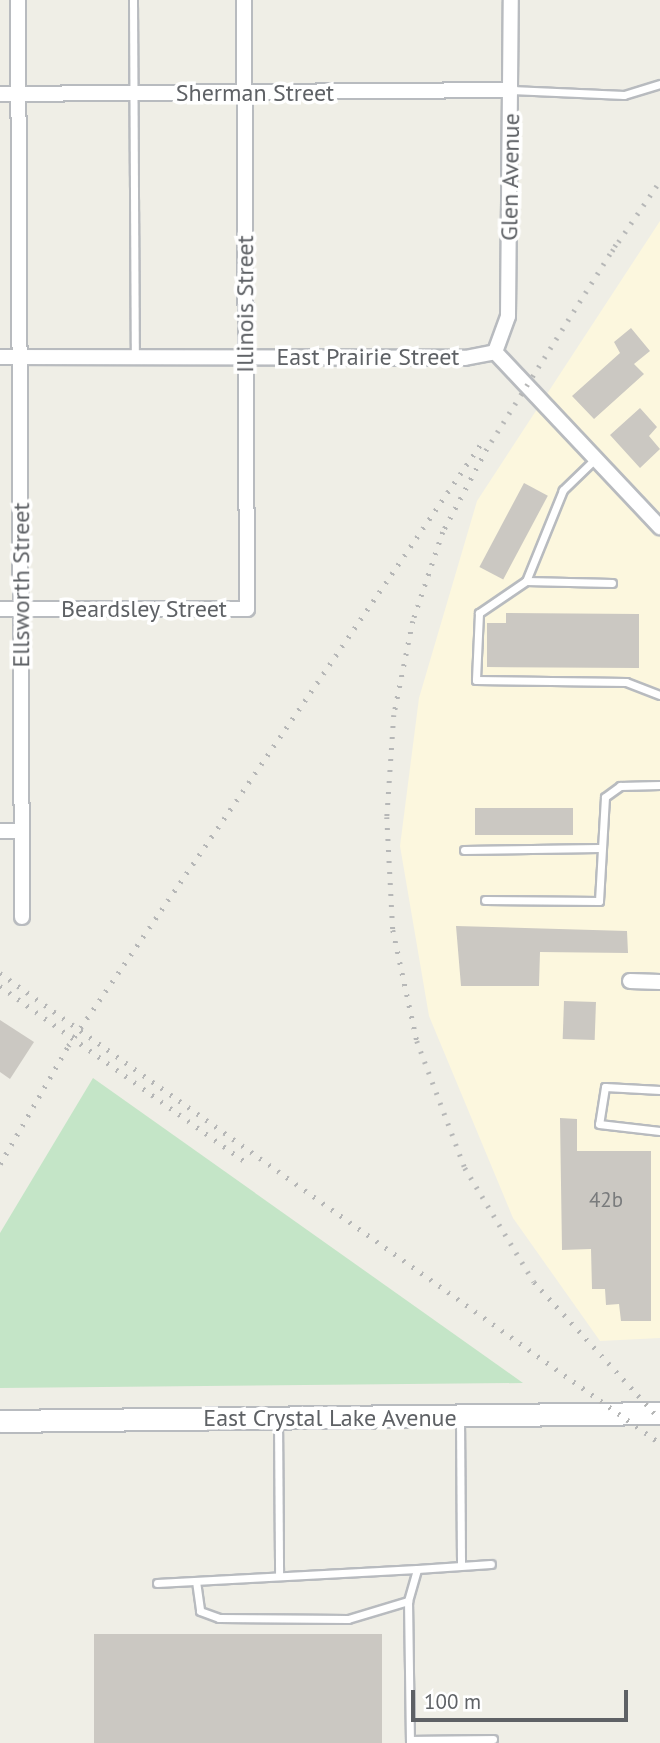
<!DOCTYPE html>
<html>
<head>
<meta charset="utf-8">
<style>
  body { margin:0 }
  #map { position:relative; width:660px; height:1743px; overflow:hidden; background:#efeee6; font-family:"PT Sans",sans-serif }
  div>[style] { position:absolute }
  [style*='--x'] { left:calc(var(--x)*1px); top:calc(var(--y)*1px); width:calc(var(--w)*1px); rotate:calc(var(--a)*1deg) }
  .commercial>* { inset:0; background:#fcf7de }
  .green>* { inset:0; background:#c4e5c7 }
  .building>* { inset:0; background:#cbc8c2; transform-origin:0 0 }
  .roads { filter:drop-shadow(2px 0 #b8bbbf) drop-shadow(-2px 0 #b8bbbf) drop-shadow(0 2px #b8bbbf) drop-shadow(0 -2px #b8bbbf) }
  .lane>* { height:7px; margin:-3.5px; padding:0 3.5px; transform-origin:3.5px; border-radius:3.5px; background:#fff }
  .street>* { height:14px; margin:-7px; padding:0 7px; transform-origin:7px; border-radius:7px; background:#fff }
  .secondary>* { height:21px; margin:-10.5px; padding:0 10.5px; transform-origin:10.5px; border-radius:10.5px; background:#fff }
  .rail>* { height:4.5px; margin-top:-2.25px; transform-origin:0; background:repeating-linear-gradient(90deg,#b6b7b7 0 2px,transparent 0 11px) }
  span { translate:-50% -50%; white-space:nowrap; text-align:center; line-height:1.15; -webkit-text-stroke:7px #fff; paint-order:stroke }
  .number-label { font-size:21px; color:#797b7c }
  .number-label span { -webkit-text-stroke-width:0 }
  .street-label { font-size:24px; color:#5e6165 }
  .scale { position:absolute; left:411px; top:1690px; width:217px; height:32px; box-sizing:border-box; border:4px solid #5e6165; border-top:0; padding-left:9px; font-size:21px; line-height:24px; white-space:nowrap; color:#5e6165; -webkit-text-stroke:5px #fff; paint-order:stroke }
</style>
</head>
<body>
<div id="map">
  <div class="commercial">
    <div style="clip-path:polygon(660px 221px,660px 1338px,600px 1341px,513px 1218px,429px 1016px,400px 846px,419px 698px,477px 501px)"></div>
  </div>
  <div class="green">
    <div style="clip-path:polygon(93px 1078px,523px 1383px,0 1388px,0 1233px)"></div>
  </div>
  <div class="building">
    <div style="clip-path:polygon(631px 328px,650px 351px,634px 364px,644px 374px,594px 419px,572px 396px,620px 353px,614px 342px)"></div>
    <div style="clip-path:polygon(640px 408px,657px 427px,649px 436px,660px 449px,640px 468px,610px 435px)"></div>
    <div style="left:524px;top:483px;width:27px;height:95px;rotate:28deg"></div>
    <div style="clip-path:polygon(506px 613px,639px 614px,639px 668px,487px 667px,487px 623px,506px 623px)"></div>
    <div style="left:475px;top:808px;width:98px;height:27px"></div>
    <div style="clip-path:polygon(456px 926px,627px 931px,628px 953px,540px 952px,539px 986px,461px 986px)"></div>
    <div style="left:564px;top:1001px;width:32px;height:38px;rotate:2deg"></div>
    <div style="clip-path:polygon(0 1020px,34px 1042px,10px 1079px,0 1072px)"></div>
    <div style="clip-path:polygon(560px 1118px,577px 1119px,577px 1151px,651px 1151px,651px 1321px,621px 1321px,619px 1304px,606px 1305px,605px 1289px,592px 1289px,591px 1249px,562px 1250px)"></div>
    <div style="left:94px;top:1634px;width:288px;height:109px"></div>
  </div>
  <div class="roads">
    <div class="lane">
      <div style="--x:133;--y:0;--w:357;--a:89.7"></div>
      <div style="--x:511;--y:90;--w:113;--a:2.5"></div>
      <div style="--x:624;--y:95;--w:38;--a:-17"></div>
      <div style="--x:595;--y:459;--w:45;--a:135.9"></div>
      <div style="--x:563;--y:490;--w:98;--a:112.1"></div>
      <div style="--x:526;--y:581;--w:57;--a:145.8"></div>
      <div style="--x:479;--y:613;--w:67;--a:92.6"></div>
      <div style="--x:476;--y:680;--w:150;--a:0.8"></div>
      <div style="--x:626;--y:682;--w:36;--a:21"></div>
      <div style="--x:526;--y:581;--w:86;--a:1.3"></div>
      <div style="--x:464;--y:850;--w:135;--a:-0.8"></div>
      <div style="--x:485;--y:900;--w:114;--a:0.5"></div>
      <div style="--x:599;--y:901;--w:104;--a:-86.7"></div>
      <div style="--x:605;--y:797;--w:19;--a:-36"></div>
      <div style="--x:620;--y:786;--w:40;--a:-1.4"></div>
      <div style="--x:660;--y:1090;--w:55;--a:-176.9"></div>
      <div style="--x:605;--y:1087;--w:37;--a:99"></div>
      <div style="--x:599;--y:1124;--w:61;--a:6.5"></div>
      <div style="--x:460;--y:1417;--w:148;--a:89.6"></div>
      <div style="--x:278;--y:1419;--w:156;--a:89.6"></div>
      <div style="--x:196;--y:1581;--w:30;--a:82"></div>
      <div style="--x:200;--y:1611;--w:20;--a:20"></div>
      <div style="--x:219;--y:1618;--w:129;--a:0.4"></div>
      <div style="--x:348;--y:1619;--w:63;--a:-16.7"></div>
      <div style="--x:157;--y:1583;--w:260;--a:-3.1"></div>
      <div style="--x:410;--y:1740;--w:83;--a:-0.7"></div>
      <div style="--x:410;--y:1743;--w:142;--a:-90.8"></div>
      <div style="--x:408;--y:1601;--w:33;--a:-74"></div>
      <div style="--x:417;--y:1569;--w:74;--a:-3.9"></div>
    </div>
    <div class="street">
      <div style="--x:18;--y:0;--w:917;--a:89.75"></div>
      <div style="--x:0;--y:94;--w:511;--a:-0.45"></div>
      <div style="--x:495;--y:352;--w:38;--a:-70"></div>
      <div style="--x:508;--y:316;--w:316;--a:-89.5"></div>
      <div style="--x:495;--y:352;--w:241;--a:46.7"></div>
      <div style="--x:0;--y:357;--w:465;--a:0.1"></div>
      <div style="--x:465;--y:358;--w:31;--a:-11"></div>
      <div style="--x:0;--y:609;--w:247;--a:0"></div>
      <div style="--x:247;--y:609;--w:609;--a:-90.28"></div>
      <div style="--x:0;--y:831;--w:22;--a:0"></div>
      <div style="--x:630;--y:981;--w:30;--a:2"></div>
    </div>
    <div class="secondary">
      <div style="--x:0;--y:1421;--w:660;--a:-0.69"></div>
    </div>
  </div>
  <div class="rail">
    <div style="--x:616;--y:245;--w:241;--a:122.3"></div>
    <div style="--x:487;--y:449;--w:94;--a:117.9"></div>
    <div style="--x:443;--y:532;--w:94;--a:108.6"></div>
    <div style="--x:413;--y:621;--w:96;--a:101.4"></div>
    <div style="--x:394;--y:715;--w:102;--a:93.9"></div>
    <div style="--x:387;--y:817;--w:113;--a:87"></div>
    <div style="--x:393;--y:930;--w:114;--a:77.8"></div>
    <div style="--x:417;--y:1041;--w:136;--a:69.3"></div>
    <div style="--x:465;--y:1168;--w:133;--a:58.8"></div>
    <div style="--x:534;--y:1282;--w:186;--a:47.4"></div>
    <div style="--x:612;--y:251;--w:85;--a:-55.6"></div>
    <div style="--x:0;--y:973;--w:810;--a:35.46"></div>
    <div style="--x:0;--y:986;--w:304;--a:35.6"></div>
    <div style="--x:0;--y:1164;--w:136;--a:-60"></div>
    <div style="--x:68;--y:1046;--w:729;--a:-55.57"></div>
  </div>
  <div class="number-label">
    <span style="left:606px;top:1200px">42b</span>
  </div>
  <div class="street-label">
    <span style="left:255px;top:93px">Sherman Street</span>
    <span style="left:510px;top:177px;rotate:-89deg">Glen Avenue</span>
    <span style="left:245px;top:304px;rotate:-90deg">Illinois Street</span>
    <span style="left:368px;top:357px">East Prairie Street</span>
    <span style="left:21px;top:585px;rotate:-90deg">Ellsworth Street</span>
    <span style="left:144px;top:609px">Beardsley Street</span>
    <span style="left:330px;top:1418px">East Crystal Lake Avenue</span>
  </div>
  <div class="scale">100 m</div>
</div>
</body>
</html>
